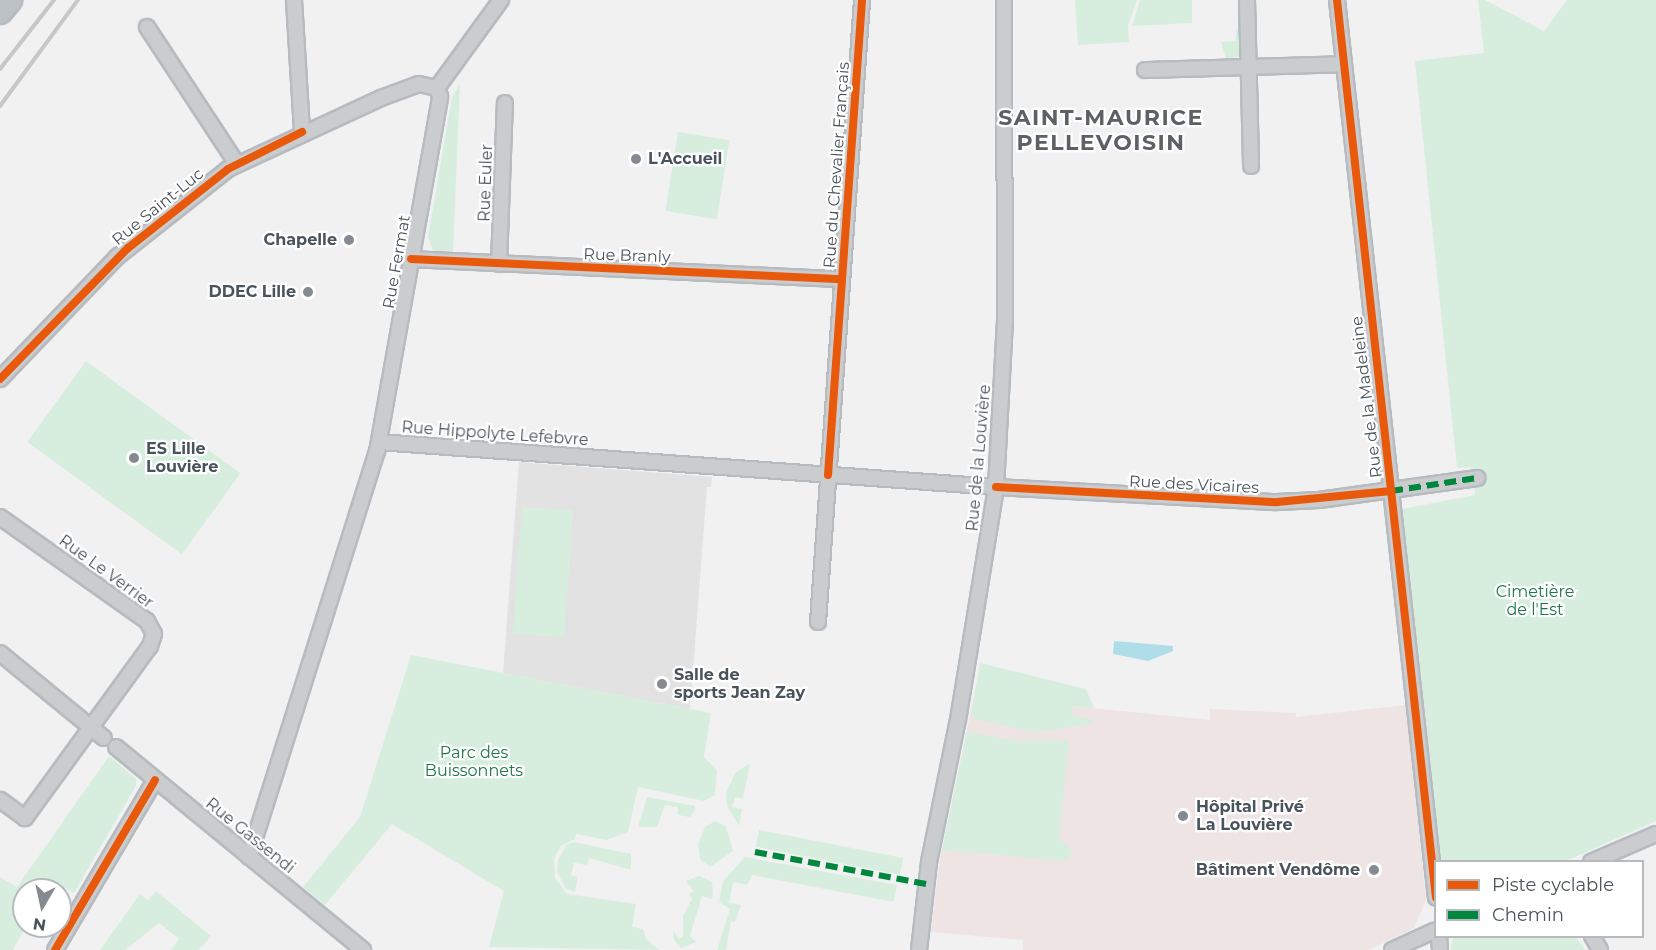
<!DOCTYPE html>
<html>
<head>
<meta charset="utf-8">
<style>
  body { margin:0 }
  #map { position:relative; width:1656px; height:950px; overflow:hidden; background:#f1f1f1; font-family:Montserrat,sans-serif }
  div>[style] { position:absolute }
  [style*='--x'] { left:calc(var(--x)*1px); top:calc(var(--y)*1px); width:calc(var(--w)*1px); rotate:calc(var(--a)*1deg) }
  .education>* { inset:0; background:#e3e2e2 }
  .medical>* { inset:0; background:#eee4e3 }
  .green>* { inset:0; background:#d7eedf; transform-origin:0 0 }
  .water>* { inset:0; background:#afdee8 }
  .roads { filter:drop-shadow(2px 0 #b6bbc0) drop-shadow(-2px 0 #b6bbc0) drop-shadow(0 2px #b6bbc0) drop-shadow(0 -2px #b6bbc0) }
  .minor>* { height:14px; margin:-7px; padding:0 7px; transform-origin:7px; border-radius:7px; background:#cbccce }
  .highway>* { height:21px; margin:-10.5px; padding:0 10.5px; transform-origin:10.5px; border-radius:10.5px; background:#bcc1c5 }
  .rail>* { height:4px; margin:-2px; padding:0 2px; transform-origin:2px; border-radius:2px; background:#c6c7c8 }
  .quiet>* { height:6px; margin-top:-3px; transform-origin:0; background:repeating-linear-gradient(90deg,#00873e 0 12px,transparent 0 18px) }
  .cycleway>* { height:8px; margin:-4px; padding:0 4px; transform-origin:4px; border-radius:4px; background:#e8590c }
  .dots>* { width:16px; height:16px; translate:-50% -50%; box-sizing:border-box; border:3px solid #fff; border-radius:50% }
  span { translate:-50% -50%; white-space:nowrap; text-align:center; line-height:1.15; -webkit-text-stroke:4.5px #fff; paint-order:stroke }
  .poi-label { font-size:16px; color:#49535b; font-weight:700 }
  .left { translate:0 -50%; text-align:left }
  .right { translate:-100% -50%; text-align:right }
  .street-label { font-size:16px; color:#49535b }
  .park-label { font-size:16px; color:#1f7749 }
  .district-label { font-size:22px; color:#5d6064; font-weight:700; letter-spacing:1.5px }
  .legend { position:absolute; left:1434px; top:860px; width:210px; height:78px; box-sizing:border-box; background:#fff; border:2px solid #b6babd; margin:0; padding:8px 10px; list-style:none; font-size:18px; color:#49535b }
  .legend li { display:flex; align-items:center; gap:12px; height:30px }
  .legend b { width:30px; border:2px solid #b6babd }
  .north { position:absolute; left:12px; top:878px; width:60px; height:60px; box-sizing:border-box; background:#fff; border:2px solid #b6babd; border-radius:50%; rotate:189deg; font-size:16px; font-weight:700; line-height:24px; text-align:center; color:#49535b }
  .north::after { content:''; display:block; margin:auto; width:21px; height:27px; background:#848a90; clip-path:polygon(50% 0,100% 100%,50% 72%,0 100%) }
</style>
</head>
<body>
<div id="map">
  <div class="education">
    <div style="clip-path:polygon(519px 462px,712px 477px,711px 487px,707px 487px,690px 709px,503px 673px)"></div>
  </div>
  <div class="medical">
    <div style="clip-path:polygon(974px 696px,1210px 720px,1210px 709px,1296px 713px,1296px 717px,1406px 705px,1426px 900px,1414px 928px,1369px 950px,1023px 950px,1023px 940px,931px 932px,940px 859px)"></div>
  </div>
  <div class="green">
    <div style="clip-path:polygon(1075px 0,1137px 0,1128px 26px,1129px 42px,1078px 45px)"></div>
    <div style="clip-path:polygon(1140px 0,1192px 0,1192px 23px,1132px 26px)"></div>
    <div style="clip-path:polygon(1478px 0,1485px 0,1544px 31px,1567px 0,1656px 0,1656px 821px,1566px 861px,1441px 861px,1402px 509px,1475px 495px,1471px 467px,1457px 468px,1415px 61px,1484px 53px)"></div>
    <div style="clip-path:polygon(1236px 29px,1243px 29px,1242px 56px,1226px 59px,1221px 42px,1236px 41px)"></div>
    <div style="clip-path:polygon(460px 84px,453px 252px,433px 251px,428px 237px,452px 97px)"></div>
    <div style="left:678px;top:132px;width:52px;height:80px;rotate:9deg"></div>
    <div style="left:86px;top:361px;width:191px;height:100px;rotate:36deg"></div>
    <div style="left:522px;top:507px;width:51px;height:127px;rotate:4deg"></div>
    <div style="clip-path:polygon(411px 655px,711px 713px,704px 757px,717px 770px,715px 795px,704px 801px,638px 787px,628px 832px,607px 840px,576px 834px,575px 839px,561px 846px,554px 859px,555px 878px,567px 894px,636px 904px,632px 927px,643px 929px,646px 939px,659px 950px,489px 947px,504px 891px,392px 824px,325px 905px,303px 887px,360px 817px)"></div>
    <div style="clip-path:polygon(980px 663px,1086px 689px,1094px 708px,1073px 706px,1072px 715px,1094px 720px,1087px 725px,1032px 732px,975px 719px,971px 713px)"></div>
    <div style="clip-path:polygon(967px 732px,1018px 741px,1069px 740px,1059px 838px,1073px 852px,1065px 861px,942px 850px)"></div>
    <div style="clip-path:polygon(109px 756px,136px 779px,136px 786px,74px 893px,63px 887px,60px 892px,24px 890px,26px 926px,13px 950px,0 950px,0 877px,17px 887px)"></div>
    <div style="clip-path:polygon(750px 763px,743px 799px,735px 797px,732px 807px,742px 809px,739px 826px,727px 806px,726px 793px,735px 773px)"></div>
    <div style="clip-path:polygon(647px 797px,695px 806px,695px 810px,690px 817px,678px 815px,678px 807px,665px 805px,657px 827px,638px 827px)"></div>
    <div style="clip-path:polygon(715px 821px,726px 826px,733px 851px,710px 867px,700px 859px,698px 844px,705px 827px)"></div>
    <div style="left:759px;top:830px;width:147px;height:17px;rotate:11deg"></div>
    <div style="clip-path:polygon(574px 842px,631px 854px,631px 870px,589px 858px,587px 865px,574px 863px,571px 875px,578px 877px,575px 892px,566px 889px,557px 872px,558px 860px,566px 845px)"></div>
    <div style="clip-path:polygon(745px 857px,897px 885px,894px 902px,752px 875px,747px 885px,733px 882px,729px 903px,741px 905px,735px 922px,731px 921px,726px 950px,717px 950px,730px 909px,719px 902px,723px 881px)"></div>
    <div style="clip-path:polygon(699px 876px,712px 882px,713px 894px,712px 899px,702px 896px,690px 936px,696px 942px,681px 948px,674px 940px,673px 930px,679px 939px,683px 937px,683px 916px,692px 899px,689px 894px,694px 891px,686px 881px)"></div>
    <div style="clip-path:polygon(156px 891px,211px 936px,199px 950px,171px 950px,179px 939px,159px 923px,125px 950px,100px 950px,140px 894px,148px 900px)"></div>
    <div style="clip-path:polygon(1575px 936px,1585px 950px,1451px 950px,1451px 946px,1454px 937px)"></div>
  </div>
  <div class="water">
    <div style="clip-path:polygon(1114px 641px,1173px 646px,1173px 651px,1148px 661px,1113px 654px)"></div>
  </div>
  <div class="roads">
    <div class="minor">
      <div style="--x:294;--y:0;--w:132;--a:86.5"></div>
      <div style="--x:1247;--y:0;--w:166;--a:88.6"></div>
      <div style="--x:1337;--y:0;--w:903;--a:83.71"></div>
      <div style="--x:147;--y:27;--w:164;--a:56.7"></div>
      <div style="--x:1145;--y:70;--w:199;--a:-1.7"></div>
      <div style="--x:437;--y:88;--w:109;--a:-54"></div>
      <div style="--x:411;--y:259;--w:431;--a:2.7"></div>
      <div style="--x:499;--y:264;--w:161;--a:-87.9"></div>
      <div style="--x:0;--y:379;--w:169;--a:-46.2"></div>
      <div style="--x:117;--y:257;--w:142;--a:-38.4"></div>
      <div style="--x:228;--y:169;--w:169;--a:-24.9"></div>
      <div style="--x:381;--y:98;--w:40;--a:-20.2"></div>
      <div style="--x:419;--y:84;--w:18;--a:13"></div>
      <div style="--x:379;--y:442;--w:619;--a:4.17"></div>
      <div style="--x:996;--y:487;--w:281;--a:3.1"></div>
      <div style="--x:1277;--y:502;--w:42;--a:-2.7"></div>
      <div style="--x:1319;--y:500;--w:160;--a:-7.9"></div>
      <div style="--x:0;--y:517;--w:180;--a:35.3"></div>
      <div style="--x:147;--y:621;--w:15;--a:62"></div>
      <div style="--x:154;--y:634;--w:13;--a:108"></div>
      <div style="--x:150;--y:646;--w:213;--a:126"></div>
      <div style="--x:25;--y:818;--w:31;--a:-144"></div>
      <div style="--x:818;--y:622;--w:624;--a:-85.95"></div>
      <div style="--x:0;--y:653;--w:134;--a:39.3"></div>
      <div style="--x:116;--y:747;--w:320;--a:39.4"></div>
      <div style="--x:249;--y:857;--w:425;--a:-72.5"></div>
      <div style="--x:377;--y:452;--w:361;--a:-79.9"></div>
      <div style="--x:440;--y:97;--w:9;--a:-108"></div>
      <div style="--x:1591;--y:862;--w:71;--a:-23.3"></div>
      <div style="--x:1439;--y:936;--w:14;--a:86"></div>
      <div style="--x:1592;--y:936;--w:16;--a:60"></div>
      <div style="--x:55;--y:950;--w:197;--a:-59.5"></div>
      <div style="--x:919;--y:950;--w:89;--a:-83.5"></div>
      <div style="--x:929;--y:862;--w:145;--a:-78.5"></div>
      <div style="--x:958;--y:720;--w:236;--a:-80.7"></div>
      <div style="--x:996;--y:487;--w:167;--a:-86.9"></div>
      <div style="--x:1005;--y:320;--w:320;--a:-90.2"></div>
      <div style="--x:1392;--y:950;--w:48;--a:-24.4"></div>
    </div>
    <div class="highway">
      <div style="--x:0;--y:12;--w:16;--a:-50"></div>
    </div>
  </div>
  <div class="rail">
    <div style="--x:0;--y:69;--w:88;--a:-52"></div>
    <div style="--x:0;--y:106;--w:132;--a:-53.7"></div>
  </div>
  <div class="quiet">
    <div style="--x:1391;--y:491;--w:87;--a:-8.6"></div>
    <div style="--x:755;--y:852;--w:174;--a:10.6"></div>
  </div>
  <div class="cycleway">
    <div style="--x:1337;--y:0;--w:903;--a:83.71"></div>
    <div style="--x:411;--y:259;--w:431;--a:2.7"></div>
    <div style="--x:0;--y:379;--w:183;--a:-45.7"></div>
    <div style="--x:128;--y:248;--w:127;--a:-38.3"></div>
    <div style="--x:228;--y:169;--w:83;--a:-26.6"></div>
    <div style="--x:828;--y:475;--w:476;--a:-85.9"></div>
    <div style="--x:996;--y:487;--w:281;--a:3.1"></div>
    <div style="--x:1277;--y:502;--w:115;--a:-5.5"></div>
    <div style="--x:55;--y:950;--w:197;--a:-59.5"></div>
  </div>
  <div class="dots">
    <div style="left:636px;top:159px;background:#848a90"></div>
    <div style="left:349px;top:240px;background:#848a90"></div>
    <div style="left:308px;top:292px;background:#848a90"></div>
    <div style="left:134px;top:458px;background:#848a90"></div>
    <div style="left:662px;top:684px;background:#848a90"></div>
    <div style="left:1183px;top:816px;background:#848a90"></div>
    <div style="left:1374px;top:870px;background:#848a90"></div>
  </div>
  <div class="poi-label">
    <span class="left" style="left:648px;top:159px">L'Accueil</span>
    <span class="right" style="left:337px;top:240px">Chapelle</span>
    <span class="right" style="left:296px;top:292px">DDEC Lille</span>
    <span class="left" style="left:146px;top:458px">ES Lille<br>Louvière</span>
    <span class="left" style="left:674px;top:684px">Salle de<br>sports Jean Zay</span>
    <span class="left" style="left:1196px;top:816px">Hôpital Privé<br>La Louvière</span>
    <span class="right" style="left:1360px;top:870px">Bâtiment Vendôme</span>
  </div>
  <div class="street-label">
    <span style="left:837px;top:165px;rotate:-86deg">Rue du Chevalier Français</span>
    <span style="left:486px;top:183px;rotate:-88deg">Rue Euler</span>
    <span style="left:158px;top:207px;rotate:-39deg">Rue Saint-Luc</span>
    <span style="left:627px;top:256px;rotate:2deg">Rue Branly</span>
    <span style="left:397px;top:262px;rotate:-80deg">Rue Fermat</span>
    <span style="left:1367px;top:397px;rotate:-97deg">Rue de la Madeleine</span>
    <span style="left:495px;top:434px;rotate:4deg">Rue Hippolyte Lefebvre</span>
    <span style="left:979px;top:458px;rotate:-85deg">Rue de la Louvière</span>
    <span style="left:1194px;top:485px;rotate:3deg">Rue des Vicaires</span>
    <span style="left:106px;top:572px;rotate:36deg">Rue Le Verrier</span>
    <span style="left:250px;top:836px;rotate:39deg">Rue Gassendi</span>
  </div>
  <div class="park-label">
    <span style="left:1535px;top:601px">Cimetière<br>de l'Est</span>
    <span style="left:474px;top:762px">Parc des<br>Buissonnets</span>
  </div>
  <div class="district-label">
    <span style="left:1101px;top:130px">SAINT-MAURICE<br>PELLEVOISIN</span>
  </div>
  <ul class="legend">
  <li><b style="height:8px;background:#e8590c"></b>Piste cyclable</li>
  <li><b style="height:8px;background:#00873e"></b>Chemin</li>
  </ul>
  <div class="north">N</div>
</div>
</body>
</html>
